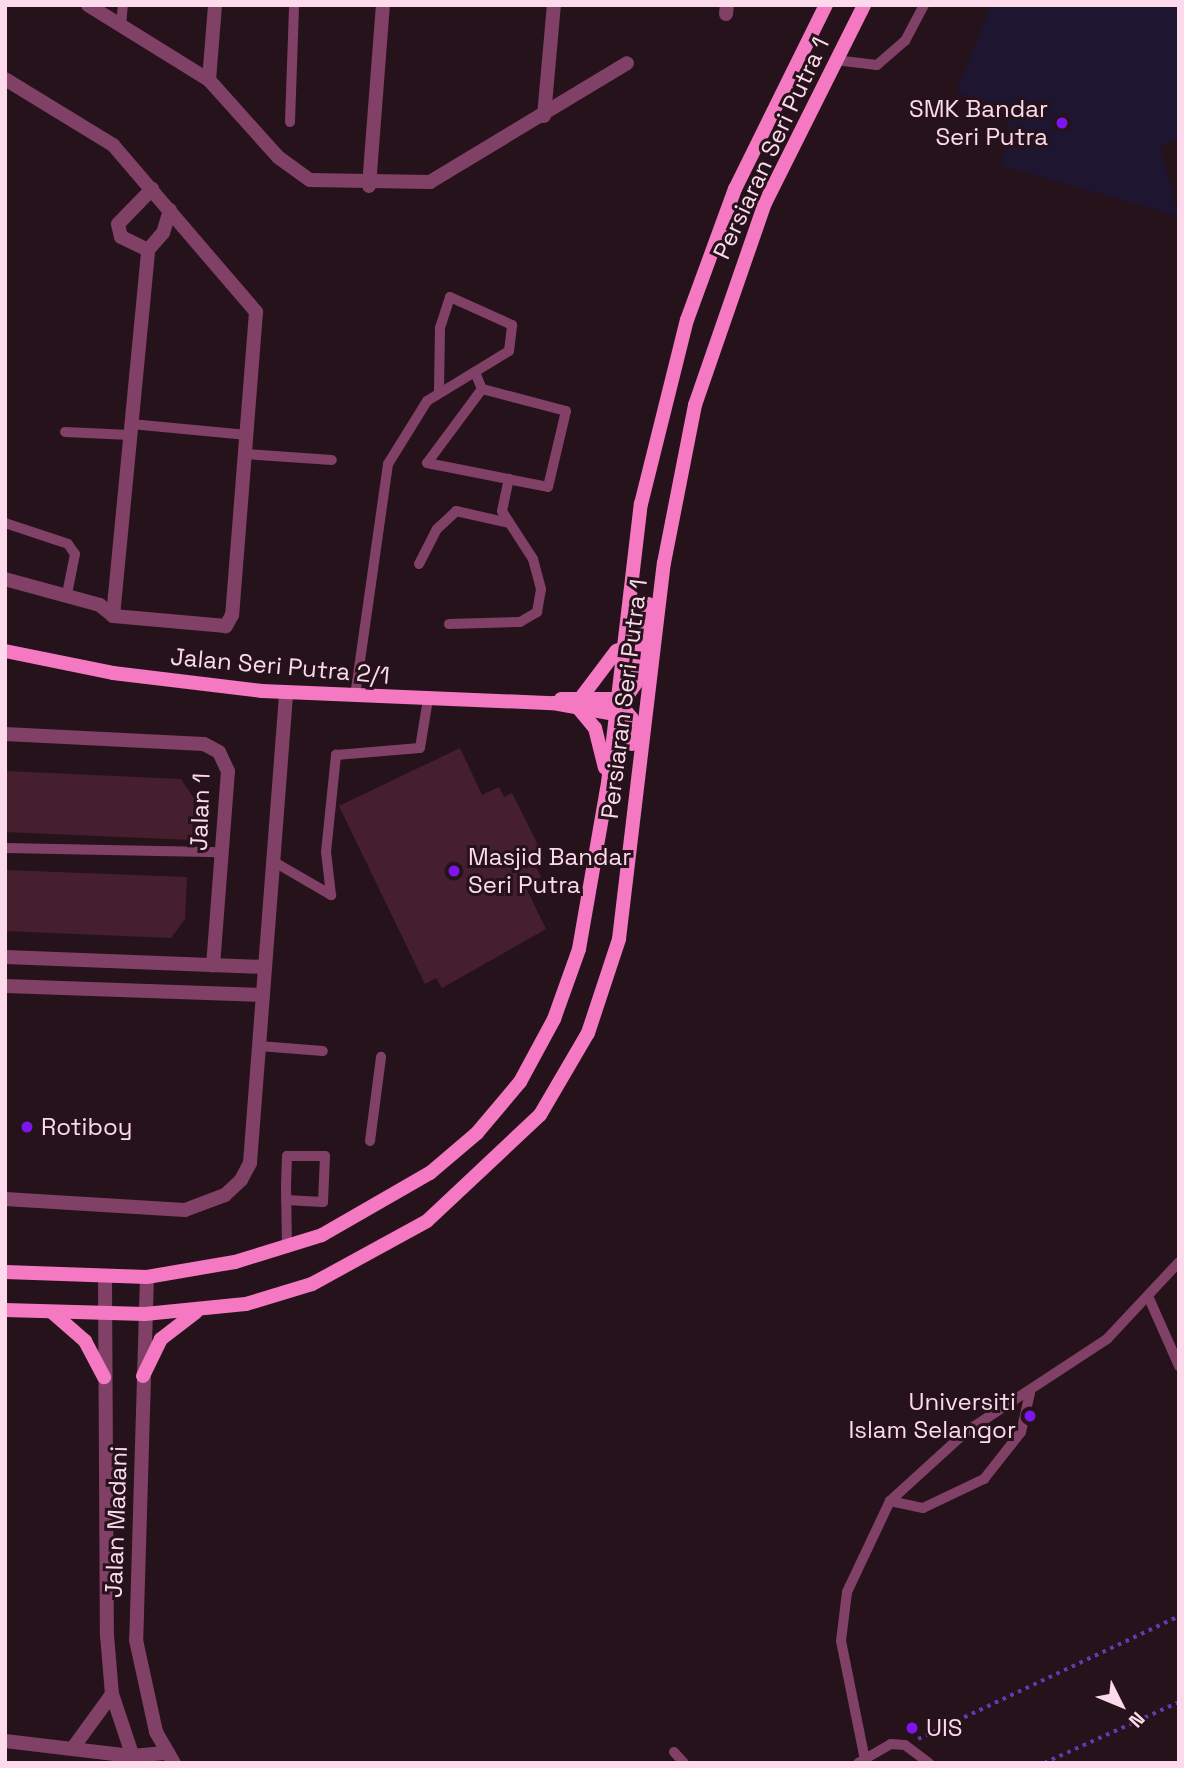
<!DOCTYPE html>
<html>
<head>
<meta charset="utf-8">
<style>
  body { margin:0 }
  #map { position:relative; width:1184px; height:1768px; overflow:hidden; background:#26121b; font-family:"Space Grotesk",sans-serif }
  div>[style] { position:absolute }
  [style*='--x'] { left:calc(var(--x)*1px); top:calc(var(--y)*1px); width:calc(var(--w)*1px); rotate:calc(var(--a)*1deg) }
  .green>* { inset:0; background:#1e1530 }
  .building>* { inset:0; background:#461f2f }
  .path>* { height:3.5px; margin-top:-1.75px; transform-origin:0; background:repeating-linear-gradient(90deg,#603ab0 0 3.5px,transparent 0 8.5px) }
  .lane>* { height:10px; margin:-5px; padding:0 5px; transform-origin:5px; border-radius:5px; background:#814066 }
  .street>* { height:14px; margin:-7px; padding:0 7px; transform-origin:7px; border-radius:7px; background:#814066 }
  .secondary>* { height:14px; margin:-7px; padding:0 7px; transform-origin:7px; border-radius:7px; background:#f478c2 }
  .dots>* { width:19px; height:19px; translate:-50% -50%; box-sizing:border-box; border:4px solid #26121b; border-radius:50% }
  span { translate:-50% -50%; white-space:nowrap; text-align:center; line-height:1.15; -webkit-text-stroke:6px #26121b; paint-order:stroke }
  .poi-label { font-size:24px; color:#fcdaeb }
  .right { translate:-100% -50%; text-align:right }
  .left { translate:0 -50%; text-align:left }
  .street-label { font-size:24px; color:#fcdaeb }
  .frame { position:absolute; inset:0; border:7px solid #fcdaeb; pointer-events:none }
  .north { position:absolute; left:1086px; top:1670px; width:70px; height:70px; -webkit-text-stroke:5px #26121b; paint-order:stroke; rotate:133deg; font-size:19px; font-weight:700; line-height:28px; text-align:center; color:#fcdaeb }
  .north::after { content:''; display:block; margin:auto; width:24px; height:32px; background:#fcdaeb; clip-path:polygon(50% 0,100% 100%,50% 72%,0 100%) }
</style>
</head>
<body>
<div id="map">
  <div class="green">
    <div style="clip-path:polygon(991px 5px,1179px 5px,1179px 137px,1160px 148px,1179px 216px,1002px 166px,1010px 111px,956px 92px)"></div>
  </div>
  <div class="building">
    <div style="clip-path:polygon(460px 748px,482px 795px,499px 787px,504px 797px,512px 793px,545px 859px,535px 864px,541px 877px,525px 886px,546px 929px,442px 988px,436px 978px,425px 984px,339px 806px)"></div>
    <div style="clip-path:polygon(5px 771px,181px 779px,194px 798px,192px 840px,5px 832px)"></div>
    <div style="clip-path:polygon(5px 870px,187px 877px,185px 919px,171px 938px,5px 931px)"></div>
  </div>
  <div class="path">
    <div style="--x:918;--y:1739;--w:289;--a:-25.2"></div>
    <div style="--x:1044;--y:1763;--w:148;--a:-24.3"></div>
  </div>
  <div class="lane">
    <div style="--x:121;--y:26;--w:21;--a:-85"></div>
    <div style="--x:835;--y:60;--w:42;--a:6.8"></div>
    <div style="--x:877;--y:65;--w:37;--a:-41"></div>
    <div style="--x:905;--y:41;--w:41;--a:-62.2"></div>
    <div style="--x:290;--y:122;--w:117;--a:-88"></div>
    <div style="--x:475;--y:372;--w:18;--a:68"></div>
    <div style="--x:482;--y:389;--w:92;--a:126.6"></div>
    <div style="--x:427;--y:463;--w:123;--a:11.2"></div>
    <div style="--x:548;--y:487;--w:78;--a:-76.7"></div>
    <div style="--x:566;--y:411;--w:87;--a:-165.3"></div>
    <div style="--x:131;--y:424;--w:117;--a:5.4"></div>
    <div style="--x:65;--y:432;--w:65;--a:2.6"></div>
    <div style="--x:245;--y:454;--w:87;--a:3.9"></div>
    <div style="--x:5;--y:523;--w:66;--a:18.4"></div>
    <div style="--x:68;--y:544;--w:12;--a:55"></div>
    <div style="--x:75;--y:554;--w:41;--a:101.3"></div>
    <div style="--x:419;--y:564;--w:39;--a:-63"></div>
    <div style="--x:437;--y:529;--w:26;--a:-43"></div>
    <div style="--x:456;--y:511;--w:54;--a:12.8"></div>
    <div style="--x:449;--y:624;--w:71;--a:-1.6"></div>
    <div style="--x:520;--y:622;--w:20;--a:-30"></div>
    <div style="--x:537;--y:612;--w:23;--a:-80"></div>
    <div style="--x:541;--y:589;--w:31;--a:-105"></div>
    <div style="--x:533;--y:559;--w:57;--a:-122.9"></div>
    <div style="--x:502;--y:511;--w:33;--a:-78"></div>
    <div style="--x:355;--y:696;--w:234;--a:-81.9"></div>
    <div style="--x:388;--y:464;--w:74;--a:-58.2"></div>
    <div style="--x:427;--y:401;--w:96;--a:-31.4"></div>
    <div style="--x:509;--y:351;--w:26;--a:-83"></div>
    <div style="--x:512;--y:325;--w:68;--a:-155.7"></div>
    <div style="--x:450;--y:297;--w:33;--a:108"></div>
    <div style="--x:440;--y:328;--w:65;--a:90.9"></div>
    <div style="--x:5;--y:848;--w:217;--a:1.1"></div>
    <div style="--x:276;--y:863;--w:64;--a:30.2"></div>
    <div style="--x:331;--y:895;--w:43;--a:-96.6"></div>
    <div style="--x:326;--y:852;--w:98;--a:-84.1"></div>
    <div style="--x:336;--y:755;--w:84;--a:-4.8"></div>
    <div style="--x:420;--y:748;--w:50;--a:-80.7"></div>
    <div style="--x:259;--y:1046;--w:64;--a:4.5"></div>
    <div style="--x:370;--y:1141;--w:85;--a:-82.5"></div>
    <div style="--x:286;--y:1200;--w:37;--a:3"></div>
    <div style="--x:323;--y:1202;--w:46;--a:-87.5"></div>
    <div style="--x:325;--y:1156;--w:38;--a:180"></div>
    <div style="--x:287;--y:1156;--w:30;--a:92"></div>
    <div style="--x:286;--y:1186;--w:62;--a:89.1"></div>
    <div style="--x:1148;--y:1296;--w:77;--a:66.1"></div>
    <div style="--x:890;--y:1501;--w:34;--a:12"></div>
    <div style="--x:923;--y:1508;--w:68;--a:-25.4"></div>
    <div style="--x:984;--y:1479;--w:60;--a:-51.8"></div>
    <div style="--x:1021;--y:1432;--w:40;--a:-77"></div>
    <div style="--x:674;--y:1752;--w:15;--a:48"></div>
    <div style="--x:864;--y:1755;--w:116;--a:-101.4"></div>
    <div style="--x:841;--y:1641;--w:49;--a:-83"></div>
    <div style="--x:847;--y:1592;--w:101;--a:-64.7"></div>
    <div style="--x:890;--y:1501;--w:104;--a:-42.3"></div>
    <div style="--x:967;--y:1431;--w:168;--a:-33.3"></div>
    <div style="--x:1107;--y:1339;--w:105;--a:-46.9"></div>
    <div style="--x:858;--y:1763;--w:38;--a:-30"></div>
    <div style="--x:891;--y:1744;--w:14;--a:4"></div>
    <div style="--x:905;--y:1745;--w:30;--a:37"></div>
  </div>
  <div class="street">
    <div style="--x:88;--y:5;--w:142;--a:31.8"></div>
    <div style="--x:209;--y:80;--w:103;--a:48.1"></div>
    <div style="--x:278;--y:157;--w:39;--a:36"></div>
    <div style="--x:310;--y:180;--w:120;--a:1"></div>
    <div style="--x:430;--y:182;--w:230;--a:-31.1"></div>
    <div style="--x:726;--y:14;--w:9;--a:-84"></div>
    <div style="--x:5;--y:79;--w:127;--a:31.4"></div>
    <div style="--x:113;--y:145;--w:220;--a:49.4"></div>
    <div style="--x:256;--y:312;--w:304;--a:94.5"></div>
    <div style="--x:232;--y:615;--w:13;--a:119"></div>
    <div style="--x:226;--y:626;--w:113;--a:-174.9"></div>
    <div style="--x:113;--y:616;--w:17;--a:-140"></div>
    <div style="--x:100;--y:605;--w:98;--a:-164.7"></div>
    <div style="--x:209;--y:80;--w:75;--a:-85.4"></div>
    <div style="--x:544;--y:116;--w:111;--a:-84.9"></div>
    <div style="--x:369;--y:186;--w:182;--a:-85.6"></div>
    <div style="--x:148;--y:250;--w:30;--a:-154"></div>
    <div style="--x:121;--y:237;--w:13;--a:-103"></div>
    <div style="--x:118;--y:224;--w:49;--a:-45.8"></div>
    <div style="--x:113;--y:616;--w:368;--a:-84.5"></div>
    <div style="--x:148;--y:250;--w:23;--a:-49"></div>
    <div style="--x:163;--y:233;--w:24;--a:-73"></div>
    <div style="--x:5;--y:734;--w:199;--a:2.9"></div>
    <div style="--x:204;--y:744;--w:17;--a:28"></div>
    <div style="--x:219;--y:752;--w:21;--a:65"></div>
    <div style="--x:228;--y:771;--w:195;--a:94.4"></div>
    <div style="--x:5;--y:957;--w:260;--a:2.2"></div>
    <div style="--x:5;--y:986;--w:258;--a:2"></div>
    <div style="--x:5;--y:1199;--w:180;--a:3.5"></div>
    <div style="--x:185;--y:1210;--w:43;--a:-20.6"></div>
    <div style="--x:225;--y:1195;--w:22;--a:-43"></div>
    <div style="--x:241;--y:1180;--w:19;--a:-62"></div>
    <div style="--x:250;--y:1163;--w:472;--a:-85.6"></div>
    <div style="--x:147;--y:1277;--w:363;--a:91.7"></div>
    <div style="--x:136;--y:1640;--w:94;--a:77.7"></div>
    <div style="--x:156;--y:1732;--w:36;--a:60"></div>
    <div style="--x:105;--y:1278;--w:357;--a:89.7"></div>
    <div style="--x:107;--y:1635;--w:59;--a:85.2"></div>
    <div style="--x:112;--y:1694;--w:73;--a:71.6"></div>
    <div style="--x:5;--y:1741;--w:127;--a:6.8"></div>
    <div style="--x:131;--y:1756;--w:37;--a:-5"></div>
    <div style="--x:75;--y:1745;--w:63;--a:-54"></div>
  </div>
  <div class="secondary">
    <div style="--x:5;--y:651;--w:110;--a:11.5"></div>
    <div style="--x:113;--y:673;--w:150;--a:6.9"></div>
    <div style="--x:262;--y:691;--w:291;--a:2.4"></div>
    <div style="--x:553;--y:703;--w:63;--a:10.1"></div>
    <div style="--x:615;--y:714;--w:37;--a:-56"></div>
    <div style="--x:636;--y:683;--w:80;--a:-80.7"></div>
    <div style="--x:561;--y:699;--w:55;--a:0"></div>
    <div style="--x:616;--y:699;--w:26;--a:51"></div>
    <div style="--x:632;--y:719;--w:25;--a:90"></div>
    <div style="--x:580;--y:699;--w:61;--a:-52.9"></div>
    <div style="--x:579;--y:709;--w:25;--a:50"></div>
    <div style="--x:595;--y:728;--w:41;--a:76"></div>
    <div style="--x:5;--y:1272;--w:142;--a:2"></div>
    <div style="--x:147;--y:1277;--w:89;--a:-9.7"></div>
    <div style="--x:235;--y:1262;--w:91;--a:-17.2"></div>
    <div style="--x:322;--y:1235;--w:125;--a:-29.9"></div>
    <div style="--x:430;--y:1173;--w:62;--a:-40.4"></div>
    <div style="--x:477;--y:1133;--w:67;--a:-49.9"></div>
    <div style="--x:520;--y:1082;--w:72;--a:-61.6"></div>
    <div style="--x:554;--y:1019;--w:74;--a:-70.3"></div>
    <div style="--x:579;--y:949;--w:169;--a:-80.1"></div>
    <div style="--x:608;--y:783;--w:281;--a:-83.3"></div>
    <div style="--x:641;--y:504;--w:190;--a:-76"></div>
    <div style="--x:687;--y:320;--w:140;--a:-69.9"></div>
    <div style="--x:735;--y:189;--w:205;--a:-63.7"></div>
    <div style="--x:5;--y:1310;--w:140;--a:1.6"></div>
    <div style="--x:145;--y:1314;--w:101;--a:-5.7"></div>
    <div style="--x:246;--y:1304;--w:69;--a:-16.9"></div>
    <div style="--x:312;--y:1284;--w:131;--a:-28.7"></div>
    <div style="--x:427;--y:1221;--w:155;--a:-43.2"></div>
    <div style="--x:540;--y:1115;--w:95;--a:-59.7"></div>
    <div style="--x:588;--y:1033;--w:99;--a:-71.7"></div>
    <div style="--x:619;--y:939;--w:379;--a:-83.2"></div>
    <div style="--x:664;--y:563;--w:161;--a:-78.9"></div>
    <div style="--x:695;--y:405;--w:214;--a:-70.9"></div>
    <div style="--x:765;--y:203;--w:221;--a:-63.4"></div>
    <div style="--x:53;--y:1313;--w:43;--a:41.2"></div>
    <div style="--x:85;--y:1341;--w:41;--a:62.2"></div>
    <div style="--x:143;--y:1376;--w:41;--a:-64.1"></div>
    <div style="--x:161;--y:1339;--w:44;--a:-37.6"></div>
  </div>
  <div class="dots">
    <div style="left:1062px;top:123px;background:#7d15ec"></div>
    <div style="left:454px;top:871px;background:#7d15ec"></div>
    <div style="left:27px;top:1127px;background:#7d15ec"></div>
    <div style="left:1030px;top:1416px;background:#7d15ec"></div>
    <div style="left:912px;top:1728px;background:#7d15ec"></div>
  </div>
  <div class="poi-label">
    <span class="right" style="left:1048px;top:123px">SMK Bandar<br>Seri Putra</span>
    <span class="left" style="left:468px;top:871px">Masjid Bandar<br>Seri Putra</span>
    <span class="left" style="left:41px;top:1127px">Rotiboy</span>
    <span class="right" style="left:1016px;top:1416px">Universiti<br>Islam Selangor</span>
    <span class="left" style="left:926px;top:1728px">UIS</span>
  </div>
  <div class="street-label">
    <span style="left:771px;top:148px;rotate:-65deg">Persiaran Seri Putra 1</span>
    <span style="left:280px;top:666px;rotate:5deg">Jalan Seri Putra 2/1</span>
    <span style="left:624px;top:699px;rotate:-83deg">Persiaran Seri Putra 1</span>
    <span style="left:200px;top:812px;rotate:-88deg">Jalan 1</span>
    <span style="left:116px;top:1522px;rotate:-88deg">Jalan Madani</span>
  </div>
  <div class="frame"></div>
  <div class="north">N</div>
</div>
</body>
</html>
